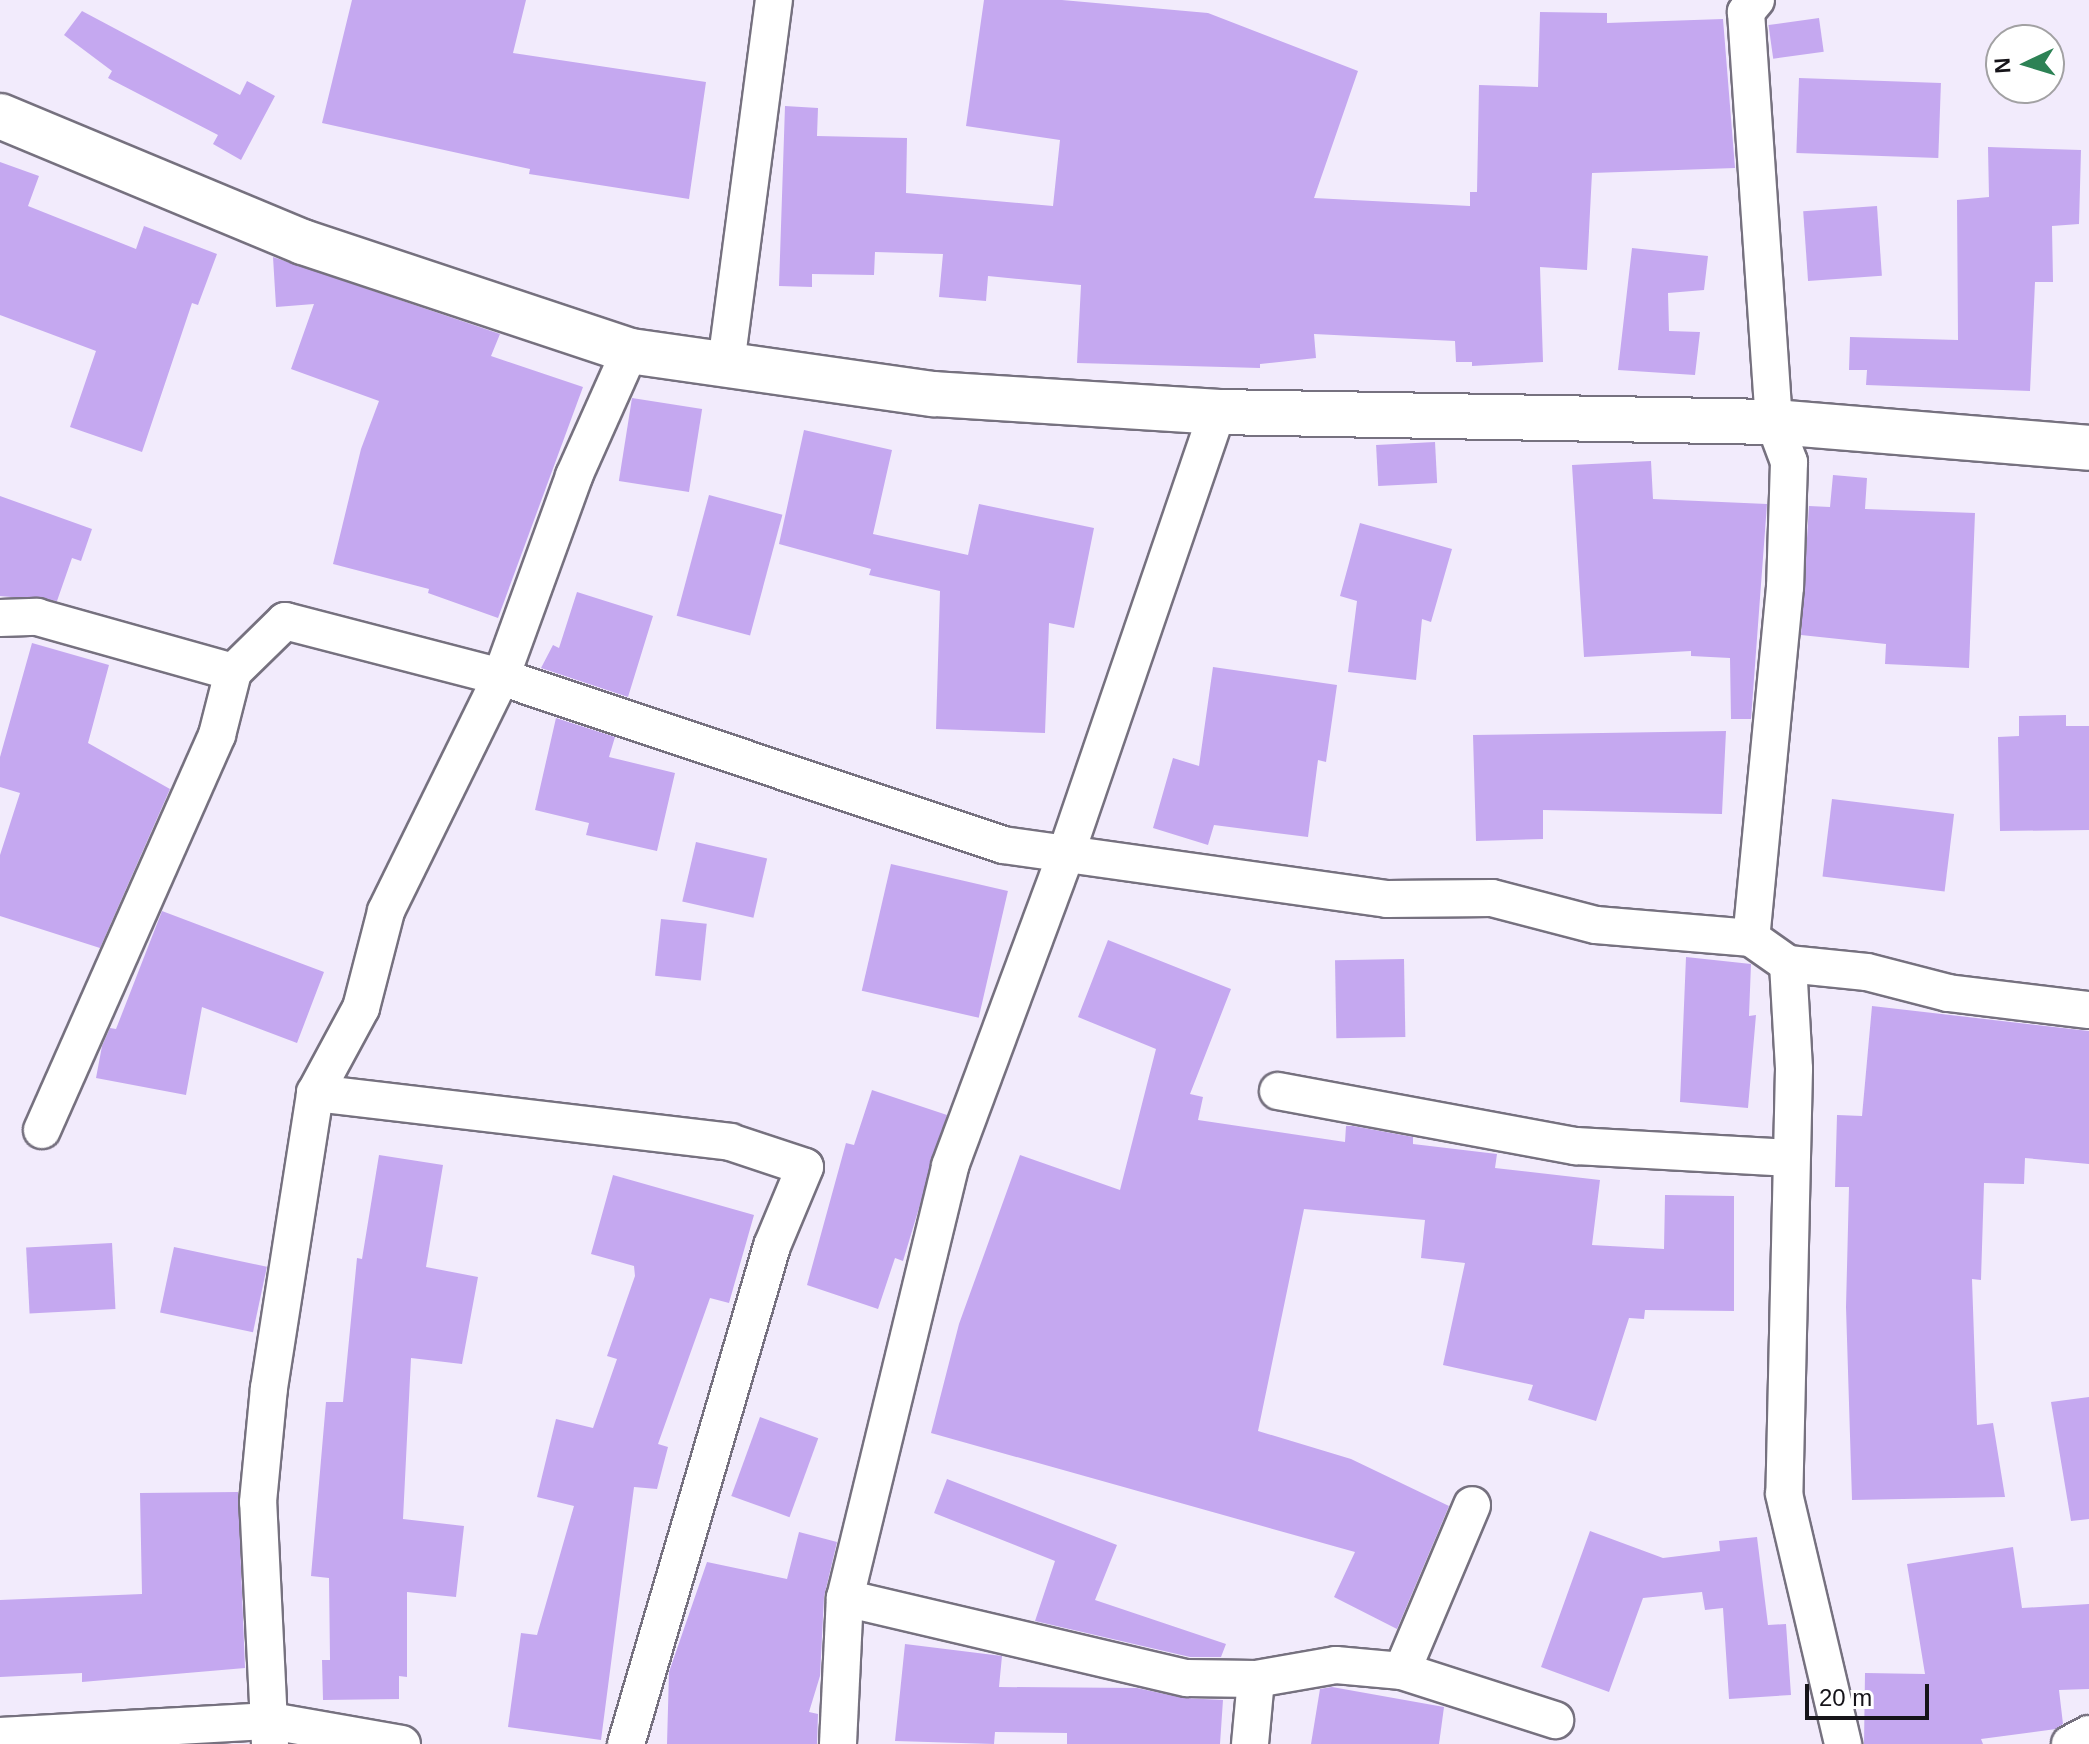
<!DOCTYPE html>
<html>
<head>
<meta charset="utf-8">
<style>
  body { margin:0 }
  #map { position:relative; width:2089px; height:1744px; overflow:hidden; background:#f2ebfc; font-family:Arial,sans-serif }
  div>[style] { position:absolute }
  [style*='--x'] { left:calc(var(--x)*1px); top:calc(var(--y)*1px); width:calc(var(--w)*1px); rotate:calc(var(--a)*1deg) }
  .building>* { inset:0; background:#c5a8f0; transform-origin:0 0 }
  .roads { filter:drop-shadow(2px 0 #76717f) drop-shadow(-2px 0 #76717f) drop-shadow(0 2px #76717f) drop-shadow(0 -2px #76717f) }
  .street>* { height:36px; margin:-18px; padding:0 18px; transform-origin:18px; border-radius:18px; background:#fff }
  .secondary>* { height:44px; margin:-22px; padding:0 22px; transform-origin:22px; border-radius:22px; background:#fff }
  span { translate:-50% -50%; white-space:nowrap; text-align:center; line-height:1.15; -webkit-text-stroke:7px #fff; paint-order:stroke }
  .north { position:absolute; left:1985px; top:24px; width:80px; height:80px; box-sizing:border-box; background:#fff; border:2px solid #a2a1a3; border-radius:50%; rotate:266deg; font-size:22px; font-weight:700; line-height:32px; text-align:center; color:#161419 }
  .north::after { content:''; display:block; margin:auto; width:28px; height:36px; background:#2d8255; clip-path:polygon(50% 0,100% 100%,50% 72%,0 100%) }
  .scale { position:absolute; left:1805px; top:1684px; width:124px; height:36px; box-sizing:border-box; border:4px solid #161419; border-top:0; padding-left:10px; font-size:24px; line-height:28px; white-space:nowrap; color:#161419; -webkit-text-stroke:6px #fff; paint-order:stroke }
</style>
</head>
<body>
<div id="map">
  <div class="building">
    <div style="clip-path:polygon(352px 0,526px 0,513px 53px,706px 82px,689px 199px,529px 174px,530px 169px,322px 123px)"></div>
    <div style="clip-path:polygon(984px 0,1062px 0,1208px 13px,1358px 71px,1314px 198px,1470px 206px,1470px 192px,1477px 192px,1479px 85px,1538px 87px,1540px 12px,1607px 13px,1607px 23px,1723px 19px,1735px 168px,1592px 173px,1587px 270px,1540px 267px,1543px 362px,1472px 366px,1472px 362px,1456px 362px,1455px 341px,1314px 334px,1316px 358px,1260px 364px,1260px 368px,1077px 363px,1081px 285px,988px 276px,986px 301px,939px 297px,943px 254px,875px 252px,874px 275px,812px 274px,812px 287px,779px 286px,785px 106px,818px 108px,817px 136px,907px 138px,906px 193px,1053px 206px,1060px 140px,966px 126px)"></div>
    <div style="clip-path:polygon(82px 11px,240px 95px,247px 81px,275px 96px,241px 160px,213px 144px,218px 135px,108px 78px,112px 71px,64px 35px)"></div>
    <div style="left:1819px;top:18px;width:34px;height:51px;rotate:82deg"></div>
    <div style="left:1799px;top:78px;width:142px;height:75px;rotate:2deg"></div>
    <div style="clip-path:polygon(1988px 147px,2081px 150px,2079px 224px,2052px 226px,2053px 282px,2035px 282px,2030px 391px,1866px 385px,1867px 370px,1849px 370px,1850px 337px,1958px 340px,1957px 200px,1989px 197px)"></div>
    <div style="clip-path:polygon(0 162px,39px 176px,28px 206px,136px 249px,144px 226px,217px 254px,198px 305px,192px 303px,142px 452px,70px 427px,96px 351px,0 315px)"></div>
    <div style="left:1877px;top:206px;width:70px;height:74px;rotate:86deg"></div>
    <div style="clip-path:polygon(1632px 248px,1708px 256px,1704px 290px,1668px 293px,1669px 331px,1700px 332px,1695px 375px,1618px 370px)"></div>
    <div style="clip-path:polygon(273px 257px,500px 334px,491px 356px,583px 387px,498px 618px,428px 593px,429px 589px,333px 564px,361px 449px,379px 401px,291px 369px,314px 304px,276px 307px)"></div>
    <div style="left:632px;top:398px;width:71px;height:84px;rotate:9deg"></div>
    <div style="clip-path:polygon(804px 430px,892px 450px,873px 534px,968px 555px,979px 504px,1094px 528px,1074px 628px,1049px 623px,1045px 733px,936px 729px,940px 591px,869px 575px,871px 569px,779px 544px)"></div>
    <div style="left:1435px;top:442px;width:41px;height:59px;rotate:87deg"></div>
    <div style="clip-path:polygon(1651px 461px,1653px 499px,1767px 504px,1751px 719px,1731px 719px,1730px 658px,1691px 656px,1691px 651px,1584px 657px,1572px 465px)"></div>
    <div style="clip-path:polygon(1833px 475px,1867px 478px,1865px 509px,1975px 513px,1969px 668px,1885px 664px,1886px 644px,1801px 635px,1809px 506px,1830px 507px)"></div>
    <div style="left:709px;top:495px;width:76px;height:125px;rotate:15deg"></div>
    <div style="clip-path:polygon(0 496px,92px 529px,81px 561px,72px 558px,57px 601px,0 596px)"></div>
    <div style="clip-path:polygon(1360px 523px,1452px 549px,1431px 622px,1422px 619px,1416px 680px,1348px 672px,1357px 601px,1340px 596px)"></div>
    <div style="clip-path:polygon(577px 592px,653px 616px,628px 697px,541px 668px,553px 645px,559px 648px)"></div>
    <div style="clip-path:polygon(32px 643px,109px 665px,88px 743px,170px 789px,100px 948px,0 916px,0 855px,20px 793px,0 787px,0 757px)"></div>
    <div style="clip-path:polygon(1213px 667px,1337px 685px,1326px 762px,1318px 760px,1308px 837px,1214px 825px,1208px 845px,1153px 828px,1173px 758px,1199px 766px)"></div>
    <div style="clip-path:polygon(2066px 715px,2066px 726px,2089px 726px,2089px 830px,2000px 831px,1998px 737px,2019px 736px,2019px 716px)"></div>
    <div style="clip-path:polygon(556px 718px,615px 737px,609px 757px,675px 773px,657px 851px,586px 835px,589px 823px,535px 810px)"></div>
    <div style="clip-path:polygon(1726px 731px,1722px 814px,1543px 810px,1543px 839px,1476px 841px,1473px 735px)"></div>
    <div style="left:1832px;top:799px;width:123px;height:78px;rotate:7deg"></div>
    <div style="left:696px;top:842px;width:73px;height:61px;rotate:13deg"></div>
    <div style="left:891px;top:864px;width:120px;height:130px;rotate:13deg"></div>
    <div style="clip-path:polygon(162px 911px,324px 972px,297px 1043px,202px 1007px,186px 1095px,96px 1078px,102px 1046px,110px 1028px,116px 1029px)"></div>
    <div style="left:661px;top:919px;width:46px;height:57px;rotate:6deg"></div>
    <div style="clip-path:polygon(1108px 940px,1231px 989px,1190px 1094px,1203px 1097px,1198px 1120px,1345px 1142px,1346px 1126px,1353px 1126px,1413px 1137px,1413px 1144px,1497px 1154px,1495px 1168px,1600px 1180px,1592px 1245px,1664px 1249px,1665px 1195px,1734px 1196px,1734px 1311px,1645px 1310px,1644px 1319px,1629px 1318px,1596px 1421px,1528px 1400px,1533px 1385px,1443px 1365px,1465px 1263px,1421px 1258px,1425px 1220px,1304px 1209px,1258px 1431px,1351px 1459px,1449px 1506px,1397px 1629px,1334px 1597px,1355px 1552px,931px 1433px,959px 1324px,1020px 1155px,1120px 1190px,1156px 1049px,1078px 1017px)"></div>
    <div style="clip-path:polygon(1686px 957px,1751px 964px,1749px 1016px,1756px 1015px,1748px 1108px,1680px 1102px)"></div>
    <div style="left:1404px;top:959px;width:78px;height:69px;rotate:89deg"></div>
    <div style="clip-path:polygon(1872px 1006px,2089px 1031px,2089px 1164px,2025px 1158px,2024px 1184px,1984px 1183px,1981px 1280px,1972px 1279px,1977px 1425px,1993px 1423px,2005px 1497px,1852px 1500px,1846px 1307px,1849px 1187px,1835px 1187px,1837px 1115px,1862px 1116px)"></div>
    <div style="clip-path:polygon(872px 1090px,947px 1115px,903px 1261px,895px 1258px,878px 1309px,807px 1285px,846px 1143px,854px 1145px)"></div>
    <div style="clip-path:polygon(379px 1155px,443px 1165px,426px 1267px,478px 1277px,462px 1364px,411px 1358px,403px 1519px,464px 1526px,456px 1597px,407px 1592px,407px 1677px,399px 1676px,399px 1699px,323px 1700px,322px 1660px,330px 1660px,329px 1578px,311px 1576px,326px 1402px,343px 1402px,357px 1258px,362px 1259px)"></div>
    <div style="clip-path:polygon(613px 1175px,754px 1215px,729px 1303px,710px 1298px,658px 1444px,668px 1447px,657px 1489px,634px 1487px,601px 1740px,508px 1727px,521px 1633px,537px 1635px,574px 1506px,537px 1497px,556px 1419px,593px 1428px,617px 1359px,607px 1356px,635px 1276px,634px 1266px,591px 1254px)"></div>
    <div style="left:112px;top:1243px;width:66px;height:86px;rotate:87deg"></div>
    <div style="left:174px;top:1247px;width:95px;height:67px;rotate:12deg"></div>
    <div style="clip-path:polygon(2089px 1397px,2089px 1519px,2071px 1521px,2051px 1402px)"></div>
    <div style="left:760px;top:1417px;width:62px;height:84px;rotate:20deg"></div>
    <div style="clip-path:polygon(947px 1479px,1117px 1545px,1095px 1600px,1226px 1644px,1221px 1657px,1190px 1657px,1035px 1621px,1055px 1561px,934px 1513px)"></div>
    <div style="clip-path:polygon(238px 1492px,245px 1668px,82px 1682px,82px 1673px,0 1677px,0 1600px,142px 1594px,140px 1493px)"></div>
    <div style="clip-path:polygon(1590px 1531px,1663px 1558px,1720px 1551px,1719px 1541px,1757px 1537px,1768px 1625px,1786px 1624px,1791px 1695px,1729px 1699px,1723px 1608px,1705px 1610px,1702px 1592px,1643px 1598px,1609px 1692px,1541px 1667px)"></div>
    <div style="clip-path:polygon(799px 1532px,837px 1542px,824px 1597px,820px 1676px,809px 1712px,818px 1714px,817px 1744px,667px 1744px,669px 1672px,707px 1562px,787px 1579px)"></div>
    <div style="clip-path:polygon(2013px 1547px,2022px 1608px,2089px 1604px,2089px 1689px,2059px 1690px,2063px 1724px,2056px 1729px,1981px 1739px,1983px 1744px,1864px 1744px,1865px 1673px,1925px 1674px,1907px 1564px)"></div>
    <div style="clip-path:polygon(905px 1644px,1002px 1656px,999px 1687px,1137px 1688px,1183px 1698px,1223px 1700px,1220px 1744px,1067px 1744px,1067px 1733px,995px 1732px,994px 1744px,895px 1741px)"></div>
    <div style="clip-path:polygon(1332px 1687px,1444px 1707px,1439px 1744px,1311px 1744px,1320px 1689px)"></div>
  </div>
  <div class="roads">
    <div class="street">
      <div style="--x:1756;--y:0;--w:16;--a:130"></div>
      <div style="--x:1746;--y:12;--w:411;--a:86.1"></div>
      <div style="--x:1774;--y:422;--w:43;--a:69.4"></div>
      <div style="--x:1789;--y:462;--w:125;--a:91.8"></div>
      <div style="--x:1785;--y:587;--w:353;--a:95.5"></div>
      <div style="--x:1751;--y:938;--w:45;--a:35.1"></div>
      <div style="--x:1788;--y:964;--w:79;--a:5.8"></div>
      <div style="--x:1867;--y:972;--w:84;--a:14.5"></div>
      <div style="--x:1948;--y:993;--w:142;--a:6.9"></div>
      <div style="--x:726;--y:364;--w:367;--a:-82.5"></div>
      <div style="--x:0;--y:618;--w:37;--a:-2"></div>
      <div style="--x:37;--y:617;--w:204;--a:15.7"></div>
      <div style="--x:1788;--y:964;--w:105;--a:86.7"></div>
      <div style="--x:1794;--y:1069;--w:425;--a:91.3"></div>
      <div style="--x:1784;--y:1494;--w:257;--a:76.7"></div>
      <div style="--x:1278;--y:1091;--w:303;--a:10.5"></div>
      <div style="--x:1576;--y:1146;--w:215;--a:3.2"></div>
      <div style="--x:315;--y:1093;--w:418;--a:6.7"></div>
      <div style="--x:730;--y:1142;--w:79;--a:18.4"></div>
      <div style="--x:805;--y:1167;--w:86;--a:112.7"></div>
      <div style="--x:772;--y:1246;--w:519;--a:106.34"></div>
      <div style="--x:42;--y:1130;--w:432;--a:-66.1"></div>
      <div style="--x:217;--y:735;--w:65;--a:-75.7"></div>
      <div style="--x:233;--y:672;--w:73;--a:-44.4"></div>
      <div style="--x:285;--y:621;--w:223;--a:14.5"></div>
      <div style="--x:501;--y:677;--w:529;--a:18.5"></div>
      <div style="--x:1003;--y:845;--w:388;--a:8"></div>
      <div style="--x:1387;--y:899;--w:105;--a:-0.5"></div>
      <div style="--x:1492;--y:898;--w:107;--a:14.6"></div>
      <div style="--x:1596;--y:925;--w:156;--a:4.8"></div>
      <div style="--x:845;--y:1598;--w:351;--a:13.2"></div>
      <div style="--x:1187;--y:1678;--w:69;--a:0.8"></div>
      <div style="--x:1256;--y:1679;--w:81;--a:-9.9"></div>
      <div style="--x:1336;--y:1665;--w:66;--a:5.2"></div>
      <div style="--x:1402;--y:1671;--w:161;--a:17.8"></div>
      <div style="--x:1402;--y:1671;--w:180;--a:-67.1"></div>
      <div style="--x:0;--y:1736;--w:271;--a:-3.2"></div>
      <div style="--x:271;--y:1721;--w:133;--a:10"></div>
      <div style="--x:270;--y:1744;--w:242;--a:-92.8"></div>
      <div style="--x:258;--y:1502;--w:115;--a:-84.5"></div>
      <div style="--x:269;--y:1388;--w:299;--a:-81.1"></div>
      <div style="--x:315;--y:1093;--w:97;--a:-61.6"></div>
      <div style="--x:361;--y:1008;--w:100;--a:-75.5"></div>
      <div style="--x:386;--y:911;--w:261;--a:-63.8"></div>
      <div style="--x:501;--y:677;--w:214;--a:-70"></div>
      <div style="--x:574;--y:476;--w:137;--a:-65.9"></div>
      <div style="--x:838;--y:1744;--w:146;--a:-87.3"></div>
      <div style="--x:845;--y:1598;--w:445;--a:-76.3"></div>
      <div style="--x:950;--y:1166;--w:336;--a:-69.6"></div>
      <div style="--x:1067;--y:851;--w:464;--a:-71.1"></div>
      <div style="--x:1250;--y:1744;--w:65;--a:-84.7"></div>
      <div style="--x:2070;--y:1744;--w:21;--a:-28"></div>
    </div>
    <div class="secondary">
      <div style="--x:0;--y:116;--w:328;--a:22.6"></div>
      <div style="--x:303;--y:242;--w:345;--a:18.4"></div>
      <div style="--x:630;--y:351;--w:307;--a:8.1"></div>
      <div style="--x:934;--y:394;--w:284;--a:3.6"></div>
      <div style="--x:1217;--y:412;--w:557;--a:1.03"></div>
      <div style="--x:1774;--y:422;--w:316;--a:4.7"></div>
    </div>
  </div>
  <div class="north">N</div>
  <div class="scale">20 m</div>
</div>
</body>
</html>
